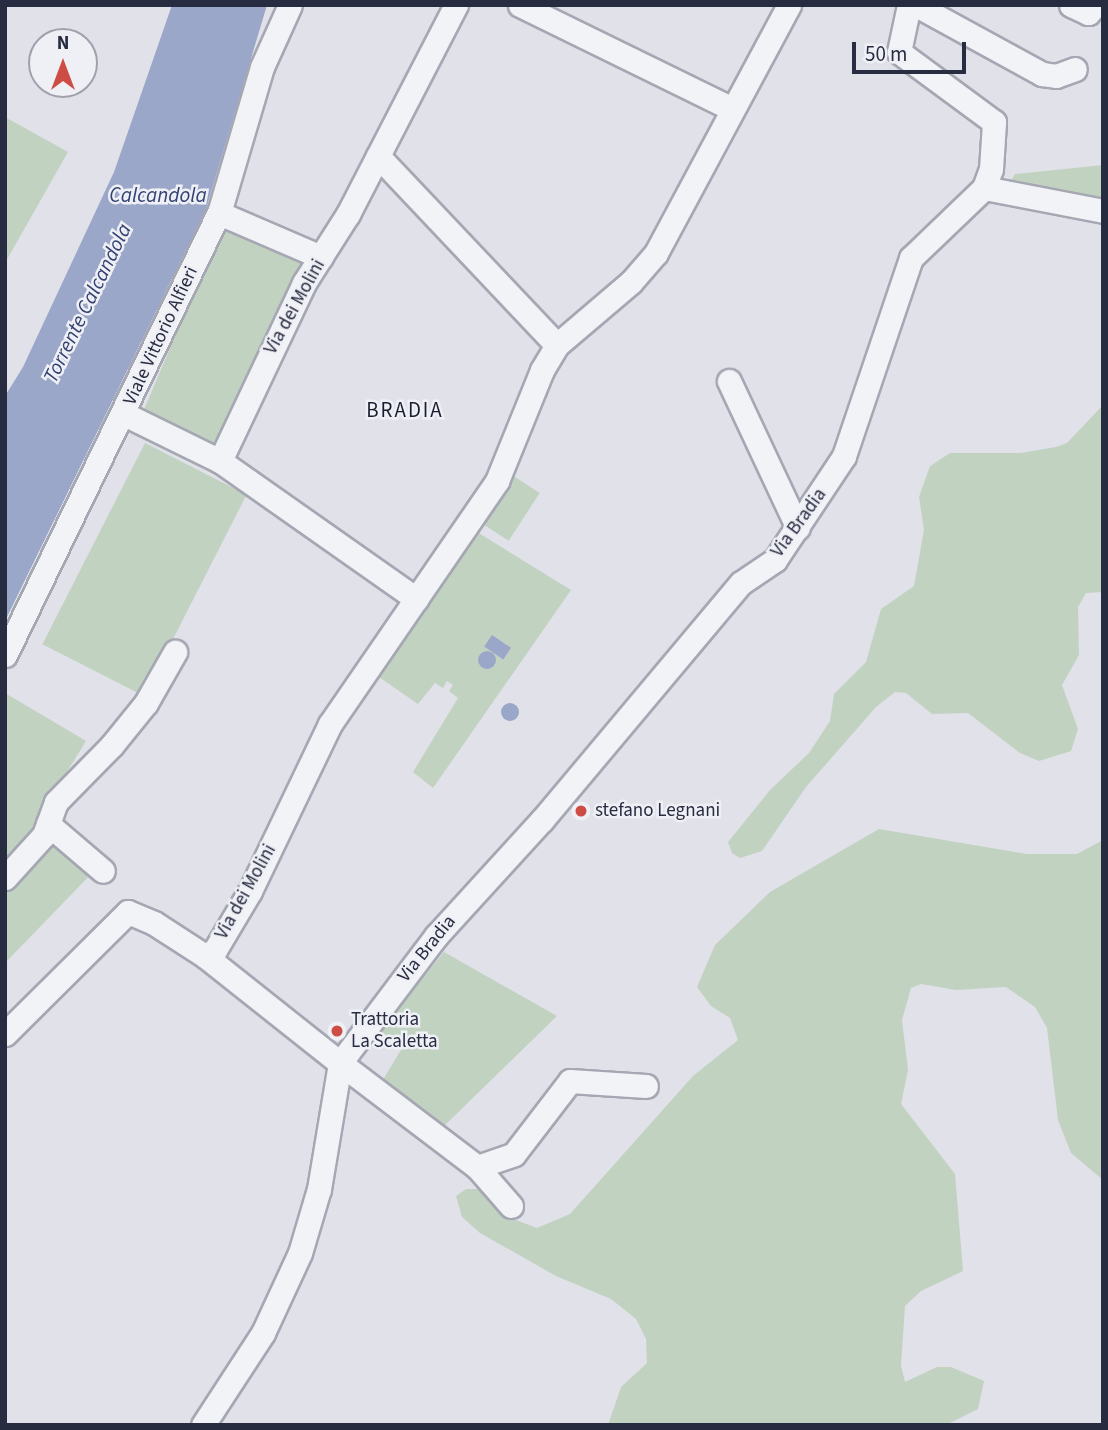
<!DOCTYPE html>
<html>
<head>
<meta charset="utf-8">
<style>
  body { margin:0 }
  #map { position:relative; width:1108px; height:1430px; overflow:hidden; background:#e0e1e9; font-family:"Source Sans 3",sans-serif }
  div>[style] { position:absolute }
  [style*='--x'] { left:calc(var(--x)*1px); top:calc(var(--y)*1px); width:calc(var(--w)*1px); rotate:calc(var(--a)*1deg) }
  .green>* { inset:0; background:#c2d2c1; transform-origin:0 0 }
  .water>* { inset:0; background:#9ba7c8; transform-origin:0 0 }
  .round { border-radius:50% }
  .roads { filter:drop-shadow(2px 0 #a5a7b3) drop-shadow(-2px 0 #a5a7b3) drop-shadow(0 2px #a5a7b3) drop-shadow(0 -2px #a5a7b3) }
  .minor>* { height:23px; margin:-11.5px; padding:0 11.5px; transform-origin:11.5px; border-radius:11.5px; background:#f2f3f7 }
  .dots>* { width:19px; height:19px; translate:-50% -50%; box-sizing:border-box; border:4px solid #eff0f6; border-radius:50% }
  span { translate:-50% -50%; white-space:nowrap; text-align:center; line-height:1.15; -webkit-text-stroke:5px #eff0f6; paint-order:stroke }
  .street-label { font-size:19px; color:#282c40 }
  .poi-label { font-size:19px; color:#282c40 }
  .left { translate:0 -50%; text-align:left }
  .water-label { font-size:21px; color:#334273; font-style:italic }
  .neighbourhood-label { font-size:21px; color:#1b1e30; letter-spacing:2px }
  .frame { position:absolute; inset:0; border:7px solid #282c40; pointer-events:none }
  .north { position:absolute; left:28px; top:28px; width:70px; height:70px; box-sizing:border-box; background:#eff0f6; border:2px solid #9fa2ad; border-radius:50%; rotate:0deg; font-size:19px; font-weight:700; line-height:28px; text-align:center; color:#282c40 }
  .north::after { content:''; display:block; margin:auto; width:24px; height:32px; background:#cd4d45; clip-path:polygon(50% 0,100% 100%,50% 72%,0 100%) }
  .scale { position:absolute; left:852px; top:42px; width:114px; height:32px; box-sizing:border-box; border:4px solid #282c40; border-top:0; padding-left:9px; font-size:21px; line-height:24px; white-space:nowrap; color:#282c40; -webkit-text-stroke:5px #eff0f6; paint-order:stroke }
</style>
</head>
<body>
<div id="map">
  <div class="green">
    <div style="clip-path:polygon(5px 117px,68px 152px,5px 263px)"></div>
    <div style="clip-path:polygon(1103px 165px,1103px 201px,1008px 186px,1015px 174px)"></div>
    <div style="left:224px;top:221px;width:96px;height:212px;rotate:23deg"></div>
    <div style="clip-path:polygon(1103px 405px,1103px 592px,1086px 593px,1078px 607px,1079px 655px,1062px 685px,1078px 729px,1071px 751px,1039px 761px,1020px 753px,968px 713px,932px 714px,906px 693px,895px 692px,876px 707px,806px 787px,762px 851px,740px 858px,732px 853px,728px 842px,770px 790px,809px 753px,830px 721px,834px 694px,866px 662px,881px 609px,914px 586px,924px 530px,919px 497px,930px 466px,950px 453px,1020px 453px,1056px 447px,1067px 443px)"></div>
    <div style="left:145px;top:443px;width:114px;height:226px;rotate:27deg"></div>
    <div style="left:512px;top:475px;width:33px;height:57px;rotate:33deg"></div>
    <div style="clip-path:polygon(477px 532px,571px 590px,433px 788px,413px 772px,458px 698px,449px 691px,453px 685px,447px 681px,443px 688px,435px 683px,418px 704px,376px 675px,411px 619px)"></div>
    <div style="clip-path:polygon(5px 693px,86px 741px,5px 872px)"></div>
    <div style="clip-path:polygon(879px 829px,1027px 854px,1077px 854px,1103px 840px,1103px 1180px,1071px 1153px,1058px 1120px,1047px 1028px,1035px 1007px,1006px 987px,956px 990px,921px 984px,911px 988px,902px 1020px,908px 1070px,901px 1104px,955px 1174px,963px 1271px,921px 1291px,905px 1306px,901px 1366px,905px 1382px,937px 1367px,951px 1367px,984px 1381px,978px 1409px,946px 1425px,608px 1425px,621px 1387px,647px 1363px,646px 1339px,636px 1319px,611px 1299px,556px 1276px,480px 1233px,462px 1217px,456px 1196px,466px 1189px,478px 1189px,513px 1219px,537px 1228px,570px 1214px,693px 1076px,738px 1040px,730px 1018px,711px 1006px,697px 987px,715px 945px,770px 892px)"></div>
    <div style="clip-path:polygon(50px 836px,97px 868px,5px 963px,5px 885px)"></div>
    <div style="clip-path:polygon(444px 952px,557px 1016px,442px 1128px,378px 1088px,402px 1048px,379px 1033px)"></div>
  </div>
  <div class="water">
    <div style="clip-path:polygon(172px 5px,267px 5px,206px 209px,5px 621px,5px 396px,23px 367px,114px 172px)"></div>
    <div style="left:492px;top:635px;width:23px;height:14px;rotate:34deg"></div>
    <div class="round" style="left:478px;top:651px;width:18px;height:18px"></div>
    <div class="round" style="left:501px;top:703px;width:18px;height:18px"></div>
  </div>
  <div class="roads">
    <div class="minor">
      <div style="--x:520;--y:5;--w:236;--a:26.1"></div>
      <div style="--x:916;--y:5;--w:144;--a:28.7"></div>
      <div style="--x:1042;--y:74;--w:14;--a:8"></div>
      <div style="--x:1056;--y:76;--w:20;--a:-20"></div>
      <div style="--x:1071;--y:5;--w:19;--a:25"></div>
      <div style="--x:1088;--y:13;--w:11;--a:-45"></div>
      <div style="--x:378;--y:156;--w:260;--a:46.6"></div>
      <div style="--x:984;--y:188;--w:121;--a:10.9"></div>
      <div style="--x:219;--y:213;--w:111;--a:23.3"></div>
      <div style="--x:729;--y:381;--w:162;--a:64.9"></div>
      <div style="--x:124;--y:414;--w:107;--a:26.1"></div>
      <div style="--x:220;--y:461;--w:240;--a:35.1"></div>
      <div style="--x:220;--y:461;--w:197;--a:-64.7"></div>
      <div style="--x:304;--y:283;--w:82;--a:-57.5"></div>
      <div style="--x:348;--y:214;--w:235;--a:-62.7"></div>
      <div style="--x:5;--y:655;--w:491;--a:-64.2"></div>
      <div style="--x:219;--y:213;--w:152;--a:-73.6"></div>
      <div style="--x:262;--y:67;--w:68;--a:-65.7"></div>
      <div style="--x:48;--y:824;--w:72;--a:40.5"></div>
      <div style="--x:5;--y:878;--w:58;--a:-47.8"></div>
      <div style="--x:44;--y:835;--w:35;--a:-70"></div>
      <div style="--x:56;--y:802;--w:80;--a:-45.5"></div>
      <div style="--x:112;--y:745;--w:54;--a:-51"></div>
      <div style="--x:146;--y:703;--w:59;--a:-60.4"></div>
      <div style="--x:5;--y:1034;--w:173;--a:-44.8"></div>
      <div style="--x:128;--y:912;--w:28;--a:23"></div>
      <div style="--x:154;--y:923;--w:61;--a:32.9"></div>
      <div style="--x:205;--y:956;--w:12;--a:-31"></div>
      <div style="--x:215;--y:950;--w:69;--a:-59.3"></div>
      <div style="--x:250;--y:891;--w:185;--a:-64.4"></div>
      <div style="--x:330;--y:724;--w:295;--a:-55.5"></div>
      <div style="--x:497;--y:481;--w:120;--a:-67.9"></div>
      <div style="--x:542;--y:370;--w:29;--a:-59"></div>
      <div style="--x:557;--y:345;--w:97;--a:-40.4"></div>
      <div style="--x:631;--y:282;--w:38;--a:-49"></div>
      <div style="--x:656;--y:253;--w:281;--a:-61.8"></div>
      <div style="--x:477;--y:1167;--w:39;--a:-19"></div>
      <div style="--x:514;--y:1154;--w:92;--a:-52.5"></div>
      <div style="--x:570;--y:1081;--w:76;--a:3.8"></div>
      <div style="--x:511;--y:1206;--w:52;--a:-131.1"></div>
      <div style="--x:477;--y:1167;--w:172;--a:-142.8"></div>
      <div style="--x:340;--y:1063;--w:159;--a:-52.9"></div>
      <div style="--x:436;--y:936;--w:157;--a:-47.6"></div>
      <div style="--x:542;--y:820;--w:309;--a:-50"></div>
      <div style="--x:741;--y:583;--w:41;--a:-34.1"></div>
      <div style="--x:775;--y:560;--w:125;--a:-56.4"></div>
      <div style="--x:844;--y:456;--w:209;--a:-71.3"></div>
      <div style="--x:911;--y:258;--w:101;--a:-43.8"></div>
      <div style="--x:984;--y:188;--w:20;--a:-70"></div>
      <div style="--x:991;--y:169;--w:47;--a:-86.3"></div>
      <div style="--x:994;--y:122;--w:118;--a:-143.6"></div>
      <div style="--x:899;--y:52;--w:48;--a:-78"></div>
      <div style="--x:203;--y:1425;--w:110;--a:-56.9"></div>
      <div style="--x:263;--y:1333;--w:88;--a:-65.2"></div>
      <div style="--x:300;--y:1253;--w:67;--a:-73.5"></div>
      <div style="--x:319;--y:1189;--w:128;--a:-80.5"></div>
      <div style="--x:340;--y:1063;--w:172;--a:-141.6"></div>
    </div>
  </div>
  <div class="dots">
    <div style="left:581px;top:811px;background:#cd4d45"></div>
    <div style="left:337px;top:1031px;background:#cd4d45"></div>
  </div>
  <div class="street-label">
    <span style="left:295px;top:307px;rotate:-61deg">Via dei Molini</span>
    <span style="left:161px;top:336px;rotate:-65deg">Viale Vittorio Alfieri</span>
    <span style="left:799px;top:523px;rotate:-54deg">Via Bradia</span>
    <span style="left:246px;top:892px;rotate:-61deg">Via dei Molini</span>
    <span style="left:427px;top:949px;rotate:-51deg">Via Bradia</span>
  </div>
  <div class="poi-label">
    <span class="left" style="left:595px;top:811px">stefano Legnani</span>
    <span class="left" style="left:351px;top:1031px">Trattoria<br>La Scaletta</span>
  </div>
  <div class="water-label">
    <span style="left:158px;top:195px">Calcandola</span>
    <span style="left:87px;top:303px;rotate:-64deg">Torrente Calcandola</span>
  </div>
  <div class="neighbourhood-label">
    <span style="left:405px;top:410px">BRADIA</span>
  </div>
  <div class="frame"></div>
  <div class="north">N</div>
  <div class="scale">50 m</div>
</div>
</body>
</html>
